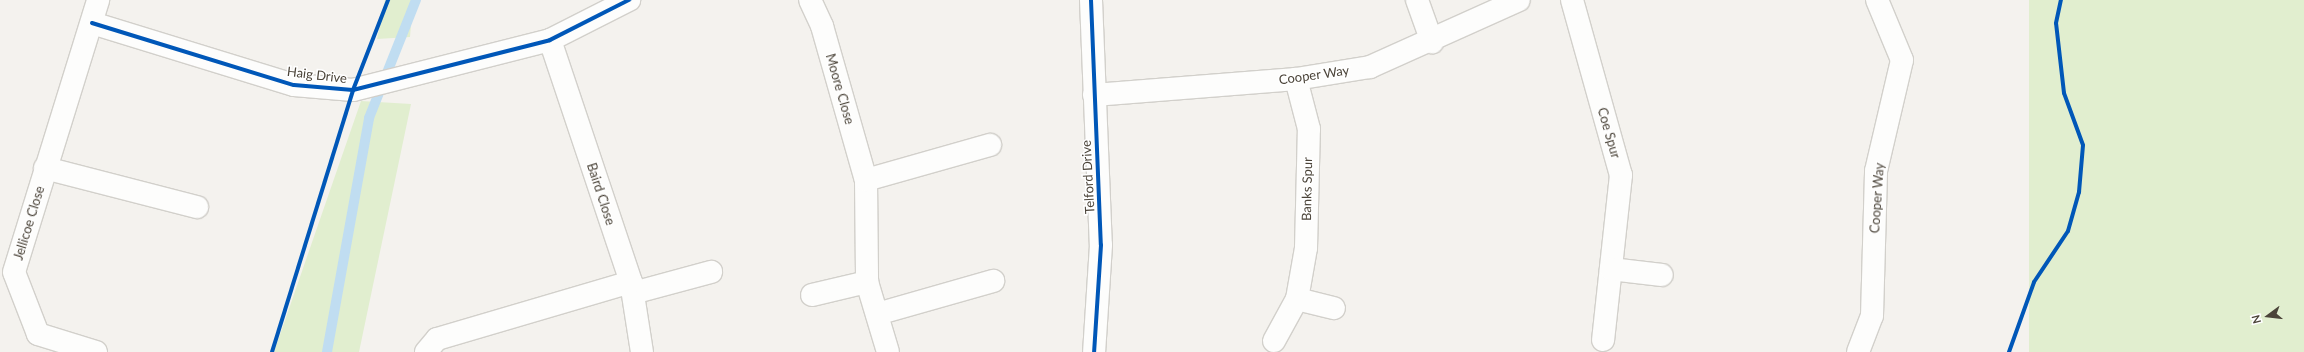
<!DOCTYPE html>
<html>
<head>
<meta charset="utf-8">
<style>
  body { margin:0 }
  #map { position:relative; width:2304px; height:352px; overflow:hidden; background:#f4f2ee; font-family:Lato,sans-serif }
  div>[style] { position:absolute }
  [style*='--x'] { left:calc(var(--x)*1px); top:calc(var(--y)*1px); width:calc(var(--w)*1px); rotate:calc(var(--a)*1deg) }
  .green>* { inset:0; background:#e1eecf; transform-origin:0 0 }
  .stream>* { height:10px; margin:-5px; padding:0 5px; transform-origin:5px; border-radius:5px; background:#c0ddf1 }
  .roads { filter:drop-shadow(1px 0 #d2d0cb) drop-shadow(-1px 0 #d2d0cb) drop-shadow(0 1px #d2d0cb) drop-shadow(0 -1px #d2d0cb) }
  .street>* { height:22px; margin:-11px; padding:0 11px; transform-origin:11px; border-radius:11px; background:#fdfdfc }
  .cycleway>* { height:4px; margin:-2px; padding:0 2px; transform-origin:2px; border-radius:2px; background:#0057b8 }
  span { translate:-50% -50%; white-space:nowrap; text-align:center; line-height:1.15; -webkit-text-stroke:3px #fff; paint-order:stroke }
  .street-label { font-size:13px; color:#4b4439 }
  .north { position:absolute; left:2248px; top:296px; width:40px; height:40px; -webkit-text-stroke:3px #fff; paint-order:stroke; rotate:255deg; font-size:11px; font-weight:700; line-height:16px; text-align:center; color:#4b4439 }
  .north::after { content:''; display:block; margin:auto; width:14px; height:18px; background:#4b4439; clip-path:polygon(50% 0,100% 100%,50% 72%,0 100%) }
</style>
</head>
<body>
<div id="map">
  <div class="green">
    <div style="clip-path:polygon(385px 0,413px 0,410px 37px,377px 39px)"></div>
    <div style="left:2029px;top:0;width:275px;height:354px"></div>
    <div style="clip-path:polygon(361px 101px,411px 104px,359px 352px,274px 352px)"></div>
  </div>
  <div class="stream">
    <div style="--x:327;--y:352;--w:238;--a:-79.8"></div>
    <div style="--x:369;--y:118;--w:127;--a:-68.3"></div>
  </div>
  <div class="roads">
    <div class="street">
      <div style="--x:810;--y:0;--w:29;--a:65"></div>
      <div style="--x:822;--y:26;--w:160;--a:74.1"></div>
      <div style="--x:866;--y:180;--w:102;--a:89.4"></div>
      <div style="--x:867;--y:282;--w:73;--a:73.3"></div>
      <div style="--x:1091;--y:0;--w:245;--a:87.7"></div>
      <div style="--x:1101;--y:245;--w:107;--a:93.7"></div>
      <div style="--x:1417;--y:0;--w:45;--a:70.3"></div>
      <div style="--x:1572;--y:0;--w:182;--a:74.4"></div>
      <div style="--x:1621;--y:175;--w:166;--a:96.2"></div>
      <div style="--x:92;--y:23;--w:211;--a:17.1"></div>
      <div style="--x:294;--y:85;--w:59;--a:4.8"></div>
      <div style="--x:353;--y:90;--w:203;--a:-14.2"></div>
      <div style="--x:550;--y:40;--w:89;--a:-26.9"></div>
      <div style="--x:550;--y:40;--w:255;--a:71.5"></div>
      <div style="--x:631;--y:282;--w:71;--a:81.1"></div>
      <div style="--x:1094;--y:95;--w:203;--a:-4.5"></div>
      <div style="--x:1296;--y:79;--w:75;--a:-9.2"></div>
      <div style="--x:1370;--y:67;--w:163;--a:-24.2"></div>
      <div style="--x:45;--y:168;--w:157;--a:14.4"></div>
      <div style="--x:866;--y:180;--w:129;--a:-15.8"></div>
      <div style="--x:1611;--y:269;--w:51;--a:6.7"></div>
      <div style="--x:633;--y:293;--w:81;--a:-15.1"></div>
      <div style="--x:812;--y:295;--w:57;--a:-13.3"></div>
      <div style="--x:1297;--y:299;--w:38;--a:14"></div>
      <div style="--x:877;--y:314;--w:121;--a:-15.9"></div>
      <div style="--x:1274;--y:341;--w:48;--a:-61.3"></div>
      <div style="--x:1297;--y:299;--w:52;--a:-80"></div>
      <div style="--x:1306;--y:248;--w:119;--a:-88.6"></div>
      <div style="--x:1309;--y:129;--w:52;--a:-104.6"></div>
      <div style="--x:96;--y:352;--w:61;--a:-162.8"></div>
      <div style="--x:38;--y:334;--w:66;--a:-111.2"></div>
      <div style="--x:14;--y:272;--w:285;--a:-72.8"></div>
      <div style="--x:426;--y:352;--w:17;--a:-50"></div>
      <div style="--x:437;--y:339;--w:202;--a:-16.4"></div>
      <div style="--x:1858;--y:352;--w:39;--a:-69"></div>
      <div style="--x:1872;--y:316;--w:145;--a:-88.4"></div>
      <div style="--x:1876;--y:171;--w:114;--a:-76.8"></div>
      <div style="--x:1902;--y:60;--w:65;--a:-112.6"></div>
    </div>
  </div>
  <div class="cycleway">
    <div style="--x:1091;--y:0;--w:245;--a:87.7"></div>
    <div style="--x:1101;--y:245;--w:107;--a:93.7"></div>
    <div style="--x:92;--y:23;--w:211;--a:17.1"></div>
    <div style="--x:294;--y:85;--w:59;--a:4.8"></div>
    <div style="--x:353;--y:90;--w:203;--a:-14.2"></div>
    <div style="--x:550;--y:40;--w:89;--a:-26.9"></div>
    <div style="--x:272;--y:352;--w:274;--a:-72.8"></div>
    <div style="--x:353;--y:90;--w:97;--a:-68.7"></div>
    <div style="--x:2009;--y:352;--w:74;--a:-70.3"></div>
    <div style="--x:2034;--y:282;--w:61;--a:-56.3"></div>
    <div style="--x:2068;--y:231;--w:41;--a:-74.2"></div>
    <div style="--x:2079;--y:192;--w:47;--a:-85.1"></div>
    <div style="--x:2083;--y:145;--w:55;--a:-110.1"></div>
    <div style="--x:2064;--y:93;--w:70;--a:-96.5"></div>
    <div style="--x:2056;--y:23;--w:24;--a:-78"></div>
  </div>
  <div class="street-label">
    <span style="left:317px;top:75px;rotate:7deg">Haig Drive</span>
    <span style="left:1314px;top:75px;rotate:-8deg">Cooper Way</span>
    <span style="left:840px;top:89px;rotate:74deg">Moore Close</span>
    <span style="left:1609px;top:133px;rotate:74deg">Coe Spur</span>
    <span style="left:1088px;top:177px;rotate:-93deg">Telford Drive</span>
    <span style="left:1307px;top:189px;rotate:-89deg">Banks Spur</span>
    <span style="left:601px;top:194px;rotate:72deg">Baird Close</span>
    <span style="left:1877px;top:198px;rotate:-86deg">Cooper Way</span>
    <span style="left:29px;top:223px;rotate:-73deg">Jellicoe Close</span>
  </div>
  <div class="north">N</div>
</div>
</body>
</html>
